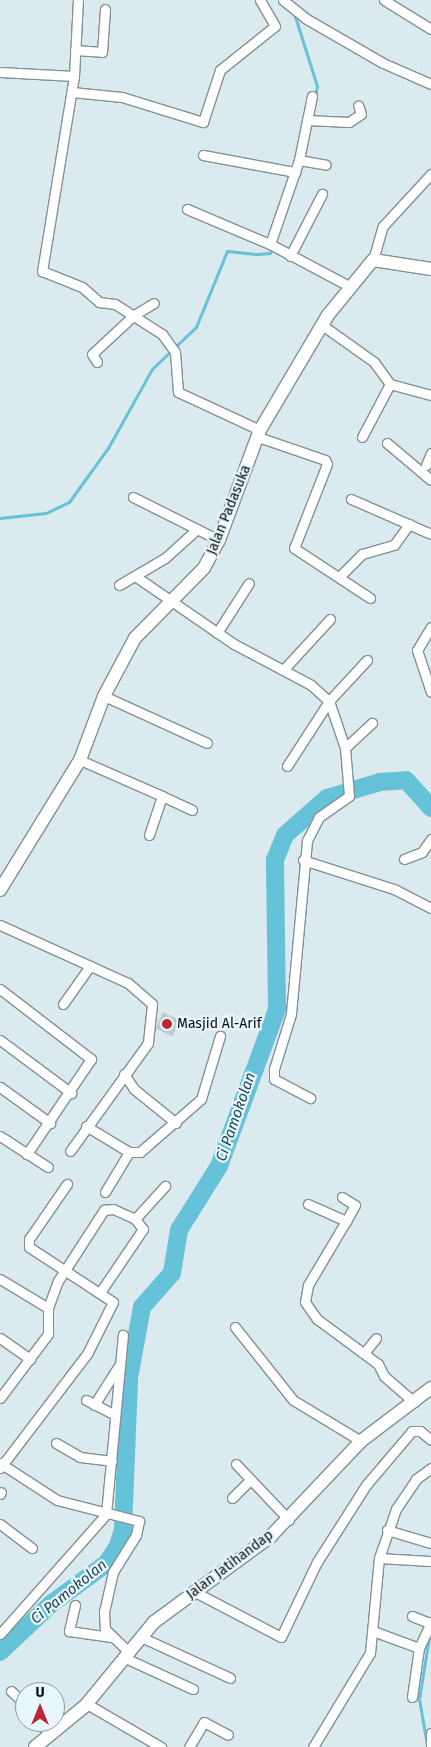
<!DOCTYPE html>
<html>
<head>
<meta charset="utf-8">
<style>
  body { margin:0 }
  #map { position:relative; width:431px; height:1747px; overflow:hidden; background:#daeaee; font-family:"Fira Sans",sans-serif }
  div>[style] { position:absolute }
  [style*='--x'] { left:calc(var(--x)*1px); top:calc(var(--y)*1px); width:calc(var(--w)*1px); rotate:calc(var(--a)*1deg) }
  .stream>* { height:3px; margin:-1.5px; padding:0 1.5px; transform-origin:1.5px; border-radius:1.5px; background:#66c2d8 }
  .river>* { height:18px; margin:-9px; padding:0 9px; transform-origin:9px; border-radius:9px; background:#66c2d8 }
  .building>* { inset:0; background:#bdccd0; transform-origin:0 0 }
  .roads { filter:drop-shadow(1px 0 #829194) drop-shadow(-1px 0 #829194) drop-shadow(0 1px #829194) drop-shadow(0 -1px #829194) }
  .street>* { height:9px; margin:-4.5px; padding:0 4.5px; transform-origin:4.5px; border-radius:4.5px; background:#fff }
  .secondary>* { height:12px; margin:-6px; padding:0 6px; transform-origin:6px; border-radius:6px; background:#fff }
  .dots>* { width:14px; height:14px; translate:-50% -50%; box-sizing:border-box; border:2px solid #e7f7fb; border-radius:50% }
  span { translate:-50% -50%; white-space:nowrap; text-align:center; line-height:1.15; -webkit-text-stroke:4.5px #e7f7fb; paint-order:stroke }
  .street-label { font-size:14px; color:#080d0e }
  .poi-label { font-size:14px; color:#080d0e }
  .left { translate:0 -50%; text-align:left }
  .water-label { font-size:15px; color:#1f4952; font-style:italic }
  .north { position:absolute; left:15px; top:1682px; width:50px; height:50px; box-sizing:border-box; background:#e7f7fb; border:1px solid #8e999c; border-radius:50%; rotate:0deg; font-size:14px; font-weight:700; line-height:20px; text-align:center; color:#080d0e }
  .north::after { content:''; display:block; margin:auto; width:18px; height:22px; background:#b92931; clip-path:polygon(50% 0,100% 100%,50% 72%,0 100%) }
</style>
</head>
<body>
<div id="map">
  <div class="stream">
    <div style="--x:293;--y:10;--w:80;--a:72.5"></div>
    <div style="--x:317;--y:86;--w:11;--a:100"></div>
    <div style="--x:277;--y:236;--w:61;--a:-71"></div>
    <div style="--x:0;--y:518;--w:46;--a:-6.2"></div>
    <div style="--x:46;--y:513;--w:25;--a:-26"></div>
    <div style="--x:69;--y:502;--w:67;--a:-54.2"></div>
    <div style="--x:108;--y:448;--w:90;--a:-60.9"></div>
    <div style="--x:152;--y:369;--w:61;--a:-43.7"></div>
    <div style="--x:196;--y:327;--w:82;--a:-67.8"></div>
    <div style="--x:227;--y:251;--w:31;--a:6"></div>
    <div style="--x:258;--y:254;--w:12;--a:-5"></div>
    <div style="--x:270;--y:253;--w:8;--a:-67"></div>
    <div style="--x:427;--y:1745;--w:47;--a:-99.9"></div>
    <div style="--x:419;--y:1699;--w:63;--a:-80.8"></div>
  </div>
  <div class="river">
    <div style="--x:0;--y:1652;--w:70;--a:-43.3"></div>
    <div style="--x:51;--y:1604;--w:69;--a:-36.2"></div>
    <div style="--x:107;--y:1563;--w:20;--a:-57"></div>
    <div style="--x:118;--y:1546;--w:17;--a:-73"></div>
    <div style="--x:123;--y:1530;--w:152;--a:-87.7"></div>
    <div style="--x:129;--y:1378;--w:72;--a:-79.6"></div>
    <div style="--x:142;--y:1307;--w:45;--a:-48.6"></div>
    <div style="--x:172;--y:1273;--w:44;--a:-80.8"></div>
    <div style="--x:179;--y:1230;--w:75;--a:-58"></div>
    <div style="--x:219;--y:1166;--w:167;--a:-69.7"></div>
    <div style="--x:277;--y:1009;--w:149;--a:-90.8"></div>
    <div style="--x:275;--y:860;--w:27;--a:-68"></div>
    <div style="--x:285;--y:835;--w:56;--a:-41.4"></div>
    <div style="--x:327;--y:798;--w:55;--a:-16.8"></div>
    <div style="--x:380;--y:782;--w:26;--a:-4"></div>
    <div style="--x:406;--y:780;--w:38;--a:48"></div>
  </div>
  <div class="building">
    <div style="left:163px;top:1012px;width:19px;height:18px;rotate:25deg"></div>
  </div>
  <div class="roads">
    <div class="street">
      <div style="--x:283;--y:0;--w:28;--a:39"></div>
      <div style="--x:305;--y:18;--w:90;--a:30"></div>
      <div style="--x:383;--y:63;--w:52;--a:23.6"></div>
      <div style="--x:384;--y:0;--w:55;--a:31.7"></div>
      <div style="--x:75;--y:50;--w:27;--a:4"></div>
      <div style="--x:102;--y:52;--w:43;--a:-86"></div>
      <div style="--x:0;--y:72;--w:74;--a:3.1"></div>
      <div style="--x:74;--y:76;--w:76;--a:-87"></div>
      <div style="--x:74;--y:76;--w:198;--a:99.3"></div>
      <div style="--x:42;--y:271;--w:43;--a:21.8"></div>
      <div style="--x:82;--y:287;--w:23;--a:41"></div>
      <div style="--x:99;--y:302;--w:16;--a:7"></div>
      <div style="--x:115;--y:304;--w:56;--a:32.6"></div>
      <div style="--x:162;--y:334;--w:22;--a:54"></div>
      <div style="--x:175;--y:352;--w:40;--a:85.7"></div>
      <div style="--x:178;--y:392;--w:90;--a:24.9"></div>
      <div style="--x:72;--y:92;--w:50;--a:5.7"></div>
      <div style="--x:122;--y:97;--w:85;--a:17.2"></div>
      <div style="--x:203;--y:122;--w:55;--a:-71.9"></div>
      <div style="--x:220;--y:70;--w:70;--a:-38.7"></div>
      <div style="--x:275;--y:26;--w:30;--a:-120"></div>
      <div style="--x:312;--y:96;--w:65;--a:101.5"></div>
      <div style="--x:299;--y:160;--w:89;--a:109"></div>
      <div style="--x:270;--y:244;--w:92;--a:28"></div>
      <div style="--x:307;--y:120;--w:42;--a:2.7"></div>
      <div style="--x:349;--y:122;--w:14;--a:-34"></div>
      <div style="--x:361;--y:114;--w:9;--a:-108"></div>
      <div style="--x:203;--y:155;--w:94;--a:10.5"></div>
      <div style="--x:299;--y:160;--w:27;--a:10"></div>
      <div style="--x:187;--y:209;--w:90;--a:22.9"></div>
      <div style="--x:290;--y:256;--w:70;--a:-62.7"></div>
      <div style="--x:373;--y:260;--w:35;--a:-74"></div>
      <div style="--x:383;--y:226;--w:71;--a:-47.3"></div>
      <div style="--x:322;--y:325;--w:64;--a:35.4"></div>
      <div style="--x:374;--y:362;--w:27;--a:54"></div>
      <div style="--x:390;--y:384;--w:42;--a:15"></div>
      <div style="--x:97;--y:362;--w:9;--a:-122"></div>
      <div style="--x:92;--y:354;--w:57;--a:-42.9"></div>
      <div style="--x:134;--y:315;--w:23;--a:-31"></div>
      <div style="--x:258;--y:437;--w:71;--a:18.9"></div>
      <div style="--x:325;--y:460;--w:4;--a:63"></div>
      <div style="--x:327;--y:464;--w:90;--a:111.4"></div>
      <div style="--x:294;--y:548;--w:91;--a:33.3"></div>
      <div style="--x:362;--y:437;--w:60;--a:-62.2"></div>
      <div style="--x:387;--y:443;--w:57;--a:40.1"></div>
      <div style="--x:426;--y:465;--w:13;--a:-67"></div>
      <div style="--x:133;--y:497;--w:96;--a:26.6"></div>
      <div style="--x:351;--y:499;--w:87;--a:23.6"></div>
      <div style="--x:341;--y:575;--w:30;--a:-45"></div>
      <div style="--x:362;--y:554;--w:33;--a:-16"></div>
      <div style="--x:394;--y:545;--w:26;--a:-54"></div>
      <div style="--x:135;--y:576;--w:120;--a:34.5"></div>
      <div style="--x:234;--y:644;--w:87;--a:28"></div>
      <div style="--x:311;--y:685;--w:24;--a:42"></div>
      <div style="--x:329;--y:701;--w:50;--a:71.2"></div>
      <div style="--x:345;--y:748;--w:48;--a:85.2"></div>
      <div style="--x:349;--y:796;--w:37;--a:145"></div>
      <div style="--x:319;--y:817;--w:27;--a:117"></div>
      <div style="--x:307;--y:841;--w:174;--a:95.3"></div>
      <div style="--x:291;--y:1014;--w:58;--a:107.2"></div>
      <div style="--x:274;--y:1069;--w:10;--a:90"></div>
      <div style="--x:274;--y:1079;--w:41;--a:27.8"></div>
      <div style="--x:119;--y:585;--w:53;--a:-30.4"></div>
      <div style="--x:165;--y:558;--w:43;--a:-42.2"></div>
      <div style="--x:431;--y:627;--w:27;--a:121"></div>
      <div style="--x:417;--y:650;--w:44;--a:71.6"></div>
      <div style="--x:217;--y:633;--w:59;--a:-57.4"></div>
      <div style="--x:284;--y:669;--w:68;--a:-47.4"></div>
      <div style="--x:104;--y:696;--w:113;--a:24.5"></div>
      <div style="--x:345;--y:748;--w:37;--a:-43"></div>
      <div style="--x:80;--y:760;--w:90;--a:23.7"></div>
      <div style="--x:162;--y:796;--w:41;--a:108.4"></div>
      <div style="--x:287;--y:766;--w:77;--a:-57.1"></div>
      <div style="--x:329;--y:701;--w:56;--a:-47.2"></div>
      <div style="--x:162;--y:796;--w:33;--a:25"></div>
      <div style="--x:404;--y:859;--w:19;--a:-21"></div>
      <div style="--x:422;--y:852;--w:16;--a:-55"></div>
      <div style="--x:303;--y:860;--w:96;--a:17.7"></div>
      <div style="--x:394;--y:889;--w:42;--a:27.2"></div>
      <div style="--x:0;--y:925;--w:141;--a:24.4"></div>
      <div style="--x:128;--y:983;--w:32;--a:41"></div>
      <div style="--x:152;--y:1004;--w:39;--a:96"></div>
      <div style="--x:148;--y:1043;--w:133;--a:125.8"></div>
      <div style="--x:0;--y:989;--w:115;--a:37.6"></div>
      <div style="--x:91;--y:1059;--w:115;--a:124"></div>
      <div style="--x:63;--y:1004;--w:47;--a:-54.6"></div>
      <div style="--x:0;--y:1040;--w:89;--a:36.7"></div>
      <div style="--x:124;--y:1074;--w:18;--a:56"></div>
      <div style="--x:134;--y:1089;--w:54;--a:39"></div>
      <div style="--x:0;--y:1087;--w:62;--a:35.8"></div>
      <div style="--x:86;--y:1126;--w:50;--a:31.2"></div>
      <div style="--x:129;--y:1152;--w:11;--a:0"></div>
      <div style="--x:140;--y:1152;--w:81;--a:-41"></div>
      <div style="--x:201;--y:1099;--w:66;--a:-73.2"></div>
      <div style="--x:0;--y:1136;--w:57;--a:32.9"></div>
      <div style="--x:105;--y:1192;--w:47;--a:-59"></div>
      <div style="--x:342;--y:1197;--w:15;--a:32"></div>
      <div style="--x:355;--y:1205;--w:18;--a:119"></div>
      <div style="--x:308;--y:1204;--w:42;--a:24.1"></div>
      <div style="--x:346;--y:1221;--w:74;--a:120.7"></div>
      <div style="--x:308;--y:1285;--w:17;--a:100"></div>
      <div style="--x:305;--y:1302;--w:21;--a:55"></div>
      <div style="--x:317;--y:1319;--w:76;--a:36.4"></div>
      <div style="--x:378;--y:1364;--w:13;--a:63"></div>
      <div style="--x:384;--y:1376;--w:40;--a:41"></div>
      <div style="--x:0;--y:1279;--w:56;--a:31.1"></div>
      <div style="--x:101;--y:1291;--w:75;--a:-55.9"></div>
      <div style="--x:143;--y:1229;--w:13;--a:-129"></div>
      <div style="--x:135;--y:1219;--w:45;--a:-47.7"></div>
      <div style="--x:235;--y:1327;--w:93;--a:51.5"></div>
      <div style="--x:293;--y:1400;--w:79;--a:31.1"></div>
      <div style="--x:0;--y:1338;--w:37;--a:35"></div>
      <div style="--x:364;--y:1353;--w:19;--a:-51"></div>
      <div style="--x:0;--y:1398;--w:80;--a:-53.1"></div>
      <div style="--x:48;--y:1334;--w:26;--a:-90"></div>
      <div style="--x:48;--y:1308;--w:29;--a:-70"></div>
      <div style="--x:58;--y:1281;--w:85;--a:-57.1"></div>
      <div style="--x:104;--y:1210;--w:9;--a:-6"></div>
      <div style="--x:113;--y:1209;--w:24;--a:24"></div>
      <div style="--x:86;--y:1400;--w:33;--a:27"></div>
      <div style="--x:94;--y:1405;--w:45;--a:-57.7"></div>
      <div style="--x:56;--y:1443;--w:28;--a:30"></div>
      <div style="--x:80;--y:1457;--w:32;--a:7"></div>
      <div style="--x:0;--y:1463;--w:68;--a:33"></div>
      <div style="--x:57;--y:1500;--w:85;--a:14.4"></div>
      <div style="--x:139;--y:1521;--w:14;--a:102"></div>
      <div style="--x:136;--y:1535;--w:44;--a:121.9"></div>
      <div style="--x:113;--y:1572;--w:41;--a:102.7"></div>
      <div style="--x:104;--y:1612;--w:17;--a:87"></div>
      <div style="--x:105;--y:1629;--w:32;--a:44"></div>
      <div style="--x:236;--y:1464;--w:77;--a:46.6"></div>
      <div style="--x:0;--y:1468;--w:143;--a:-52.7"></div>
      <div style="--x:87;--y:1354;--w:58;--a:-63.4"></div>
      <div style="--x:113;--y:1302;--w:100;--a:-146.8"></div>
      <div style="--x:29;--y:1247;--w:8;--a:-90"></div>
      <div style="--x:29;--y:1239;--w:67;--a:-55.4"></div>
      <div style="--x:0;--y:1494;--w:2;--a:-63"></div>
      <div style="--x:232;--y:1498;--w:25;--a:-45"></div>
      <div style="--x:0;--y:1524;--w:40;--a:37"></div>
      <div style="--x:387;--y:1530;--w:46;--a:16.5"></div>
      <div style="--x:379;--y:1558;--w:51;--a:3.4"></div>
      <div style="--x:195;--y:1592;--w:97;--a:27.6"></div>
      <div style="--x:281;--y:1637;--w:83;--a:-64.4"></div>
      <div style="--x:317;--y:1562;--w:91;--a:-57.5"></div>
      <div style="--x:366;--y:1485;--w:71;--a:-49.6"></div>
      <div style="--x:412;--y:1431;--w:8;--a:0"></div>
      <div style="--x:420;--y:1431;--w:14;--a:39"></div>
      <div style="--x:75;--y:1605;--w:27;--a:103"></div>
      <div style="--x:69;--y:1631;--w:41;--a:8.3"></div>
      <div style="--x:412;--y:1616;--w:18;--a:22"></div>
      <div style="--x:373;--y:1631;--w:49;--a:20.3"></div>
      <div style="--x:0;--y:1634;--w:160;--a:-48.5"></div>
      <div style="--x:106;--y:1514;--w:180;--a:-84.6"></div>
      <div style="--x:141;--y:1637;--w:98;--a:24.7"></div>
      <div style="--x:123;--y:1657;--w:77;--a:24.6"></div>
      <div style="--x:11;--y:1691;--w:19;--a:43"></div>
      <div style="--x:412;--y:1697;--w:49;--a:-81.9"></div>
      <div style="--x:419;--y:1648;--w:29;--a:-65"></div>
      <div style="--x:87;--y:1704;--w:86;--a:30.2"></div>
      <div style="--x:41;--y:1722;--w:14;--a:60"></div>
      <div style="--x:189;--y:1747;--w:29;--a:-59"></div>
      <div style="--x:204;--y:1722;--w:27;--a:28"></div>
      <div style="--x:313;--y:1747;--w:110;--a:-58.8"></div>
      <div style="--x:370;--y:1653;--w:95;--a:-84.6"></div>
      <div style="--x:379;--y:1558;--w:52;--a:-70.9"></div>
      <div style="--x:396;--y:1509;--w:36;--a:-56"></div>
      <div style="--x:416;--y:1479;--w:19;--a:-36"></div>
      <div style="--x:431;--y:1747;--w:14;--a:-90"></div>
    </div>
    <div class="secondary">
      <div style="--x:0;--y:890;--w:153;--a:-58.4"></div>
      <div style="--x:80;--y:760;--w:68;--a:-69.4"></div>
      <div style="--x:104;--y:696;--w:66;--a:-61.9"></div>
      <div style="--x:135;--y:638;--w:98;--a:-45.4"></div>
      <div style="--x:204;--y:568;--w:32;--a:-62"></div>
      <div style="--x:219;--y:540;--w:117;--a:-69.6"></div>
      <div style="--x:260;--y:430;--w:134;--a:-59.4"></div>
      <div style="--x:328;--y:315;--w:71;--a:-50.7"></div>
      <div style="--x:373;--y:260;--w:59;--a:8.8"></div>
      <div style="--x:35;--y:1747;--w:65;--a:-39.4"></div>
      <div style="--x:85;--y:1706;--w:109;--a:-50.6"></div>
      <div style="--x:154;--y:1622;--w:145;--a:-36.3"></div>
      <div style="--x:271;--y:1536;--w:131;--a:-46.5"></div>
      <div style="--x:361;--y:1441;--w:88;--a:-37.1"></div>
    </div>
  </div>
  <div class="dots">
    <div style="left:167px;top:1024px;background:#b92931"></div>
  </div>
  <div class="street-label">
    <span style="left:229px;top:510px;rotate:-68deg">Jalan Padasuka</span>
    <span style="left:230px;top:1565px;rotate:-37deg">Jalan Jatihandap</span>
  </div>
  <div class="poi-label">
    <span class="left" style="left:177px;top:1024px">Masjid Al-Arif</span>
  </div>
  <div class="water-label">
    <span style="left:236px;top:1117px;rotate:-71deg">Ci Pamokolan</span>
    <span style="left:69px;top:1592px;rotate:-39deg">Ci Pamokolan</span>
  </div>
  <div class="north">U</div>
</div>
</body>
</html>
